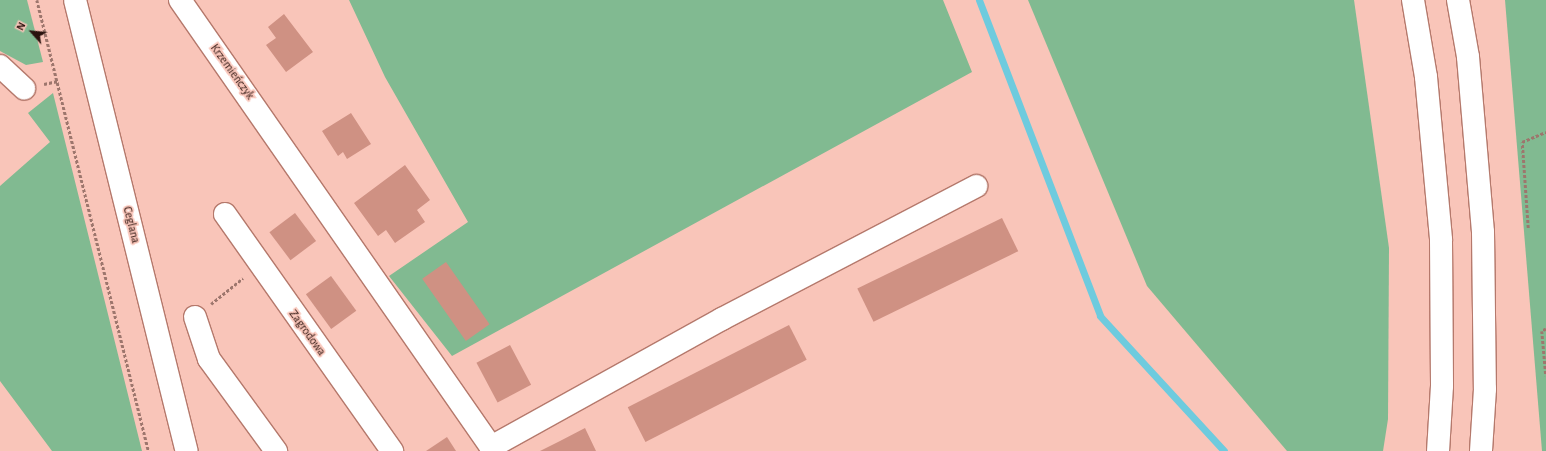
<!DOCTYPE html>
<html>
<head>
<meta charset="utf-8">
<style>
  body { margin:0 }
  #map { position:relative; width:1546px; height:451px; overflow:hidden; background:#f9c5b9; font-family:"Alegreya Sans",sans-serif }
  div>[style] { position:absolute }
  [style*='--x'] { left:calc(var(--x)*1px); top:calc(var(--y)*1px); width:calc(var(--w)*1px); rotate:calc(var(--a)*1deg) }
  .green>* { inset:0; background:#81ba91 }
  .stream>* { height:7px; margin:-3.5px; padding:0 3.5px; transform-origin:3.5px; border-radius:3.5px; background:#6ecbde }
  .building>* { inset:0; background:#cf9183; transform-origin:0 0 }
  .path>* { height:2.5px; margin-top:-1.25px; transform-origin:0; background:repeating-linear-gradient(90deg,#9d766d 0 3px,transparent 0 5px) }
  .roads { filter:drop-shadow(1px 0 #b5796c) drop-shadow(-1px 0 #b5796c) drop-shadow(0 1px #b5796c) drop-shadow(0 -1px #b5796c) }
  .minor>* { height:22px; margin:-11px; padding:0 11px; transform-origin:11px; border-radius:11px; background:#fff }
  .major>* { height:22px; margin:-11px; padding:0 11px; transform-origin:11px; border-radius:11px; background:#fff }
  span { translate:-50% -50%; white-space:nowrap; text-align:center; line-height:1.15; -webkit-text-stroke:3.5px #f9c5b9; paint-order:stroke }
  .street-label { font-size:12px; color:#2a130e }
  .north { position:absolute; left:12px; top:12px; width:40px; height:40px; -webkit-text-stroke:3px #f9c5b9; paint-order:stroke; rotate:297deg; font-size:11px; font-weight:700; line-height:16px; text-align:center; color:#2a130e }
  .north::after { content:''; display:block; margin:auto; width:14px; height:18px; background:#2a130e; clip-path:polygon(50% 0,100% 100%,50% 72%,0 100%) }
</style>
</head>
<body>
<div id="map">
  <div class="green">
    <div style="clip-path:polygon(0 0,27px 0,43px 62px,26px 65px,0 51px)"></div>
    <div style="clip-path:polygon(349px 0,943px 0,972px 72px,452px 356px,389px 276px,468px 222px,385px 77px)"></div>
    <div style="clip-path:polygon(1028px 0,1354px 0,1389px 248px,1388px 419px,1383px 451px,1287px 451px,1147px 286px)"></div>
    <div style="clip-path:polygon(1505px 0,1546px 0,1546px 451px,1542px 451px)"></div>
    <div style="clip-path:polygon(53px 93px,142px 451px,52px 451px,0 381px,0 186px,50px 142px,28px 113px)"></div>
  </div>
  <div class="stream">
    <div style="--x:979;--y:0;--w:338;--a:69"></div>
    <div style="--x:1100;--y:316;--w:183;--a:47.4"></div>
  </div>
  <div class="building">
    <div style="clip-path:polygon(284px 14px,313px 52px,286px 72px,266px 45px,276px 38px,268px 27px)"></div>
    <div style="clip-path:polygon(351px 113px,371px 144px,347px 159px,343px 152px,338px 156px,322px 131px)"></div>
    <div style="clip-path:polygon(405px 165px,430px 200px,417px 210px,425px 222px,395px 243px,386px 230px,378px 236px,354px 203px)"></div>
    <div style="left:295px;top:213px;width:35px;height:32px;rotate:53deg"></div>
    <div style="left:1002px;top:218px;width:37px;height:161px;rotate:64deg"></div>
    <div style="left:446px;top:262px;width:76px;height:29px;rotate:55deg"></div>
    <div style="left:331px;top:276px;width:43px;height:31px;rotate:54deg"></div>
    <div style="left:789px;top:325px;width:39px;height:181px;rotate:63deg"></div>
    <div style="left:510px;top:345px;width:45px;height:38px;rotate:62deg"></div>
    <div style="clip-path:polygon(585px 428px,596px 451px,540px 451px,560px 441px)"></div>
    <div style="clip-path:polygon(447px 437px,456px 451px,426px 451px)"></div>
  </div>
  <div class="path">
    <div style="--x:37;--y:0;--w:465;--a:76.1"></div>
    <div style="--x:44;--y:84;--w:14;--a:-12"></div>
    <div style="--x:1528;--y:228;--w:86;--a:-94"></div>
    <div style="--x:1522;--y:142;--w:26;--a:-23"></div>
    <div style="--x:211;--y:304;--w:41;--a:-39.1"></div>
    <div style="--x:1546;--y:329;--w:4;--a:153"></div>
    <div style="--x:1542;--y:331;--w:45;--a:84.9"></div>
  </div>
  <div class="roads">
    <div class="minor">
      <div style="--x:75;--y:0;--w:465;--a:76.1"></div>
      <div style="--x:180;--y:0;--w:545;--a:55.17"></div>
      <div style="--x:491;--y:447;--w:264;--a:-29"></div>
      <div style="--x:722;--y:319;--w:287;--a:-27.6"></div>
      <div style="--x:0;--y:66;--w:33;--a:43"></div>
      <div style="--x:225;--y:214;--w:290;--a:54.8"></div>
      <div style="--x:195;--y:317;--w:44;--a:71.6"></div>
      <div style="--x:209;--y:359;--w:114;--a:53.9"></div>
    </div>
    <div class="major">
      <div style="--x:1413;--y:0;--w:78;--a:80.4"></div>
      <div style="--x:1426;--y:77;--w:164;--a:84.7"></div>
      <div style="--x:1441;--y:240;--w:146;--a:89.6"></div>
      <div style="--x:1442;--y:386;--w:65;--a:93.5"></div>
      <div style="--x:1458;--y:0;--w:58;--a:80"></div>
      <div style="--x:1468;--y:57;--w:176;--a:85.1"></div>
      <div style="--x:1483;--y:232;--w:157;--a:89.3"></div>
      <div style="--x:1485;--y:389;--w:62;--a:93.7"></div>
    </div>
  </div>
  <div class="street-label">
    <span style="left:232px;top:72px;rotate:54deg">Krzemieńczyk</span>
    <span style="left:131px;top:225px;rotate:76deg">Ceglana</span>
    <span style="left:307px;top:333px;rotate:54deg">Zagrodowa</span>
  </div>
  <div class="north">N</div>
</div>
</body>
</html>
